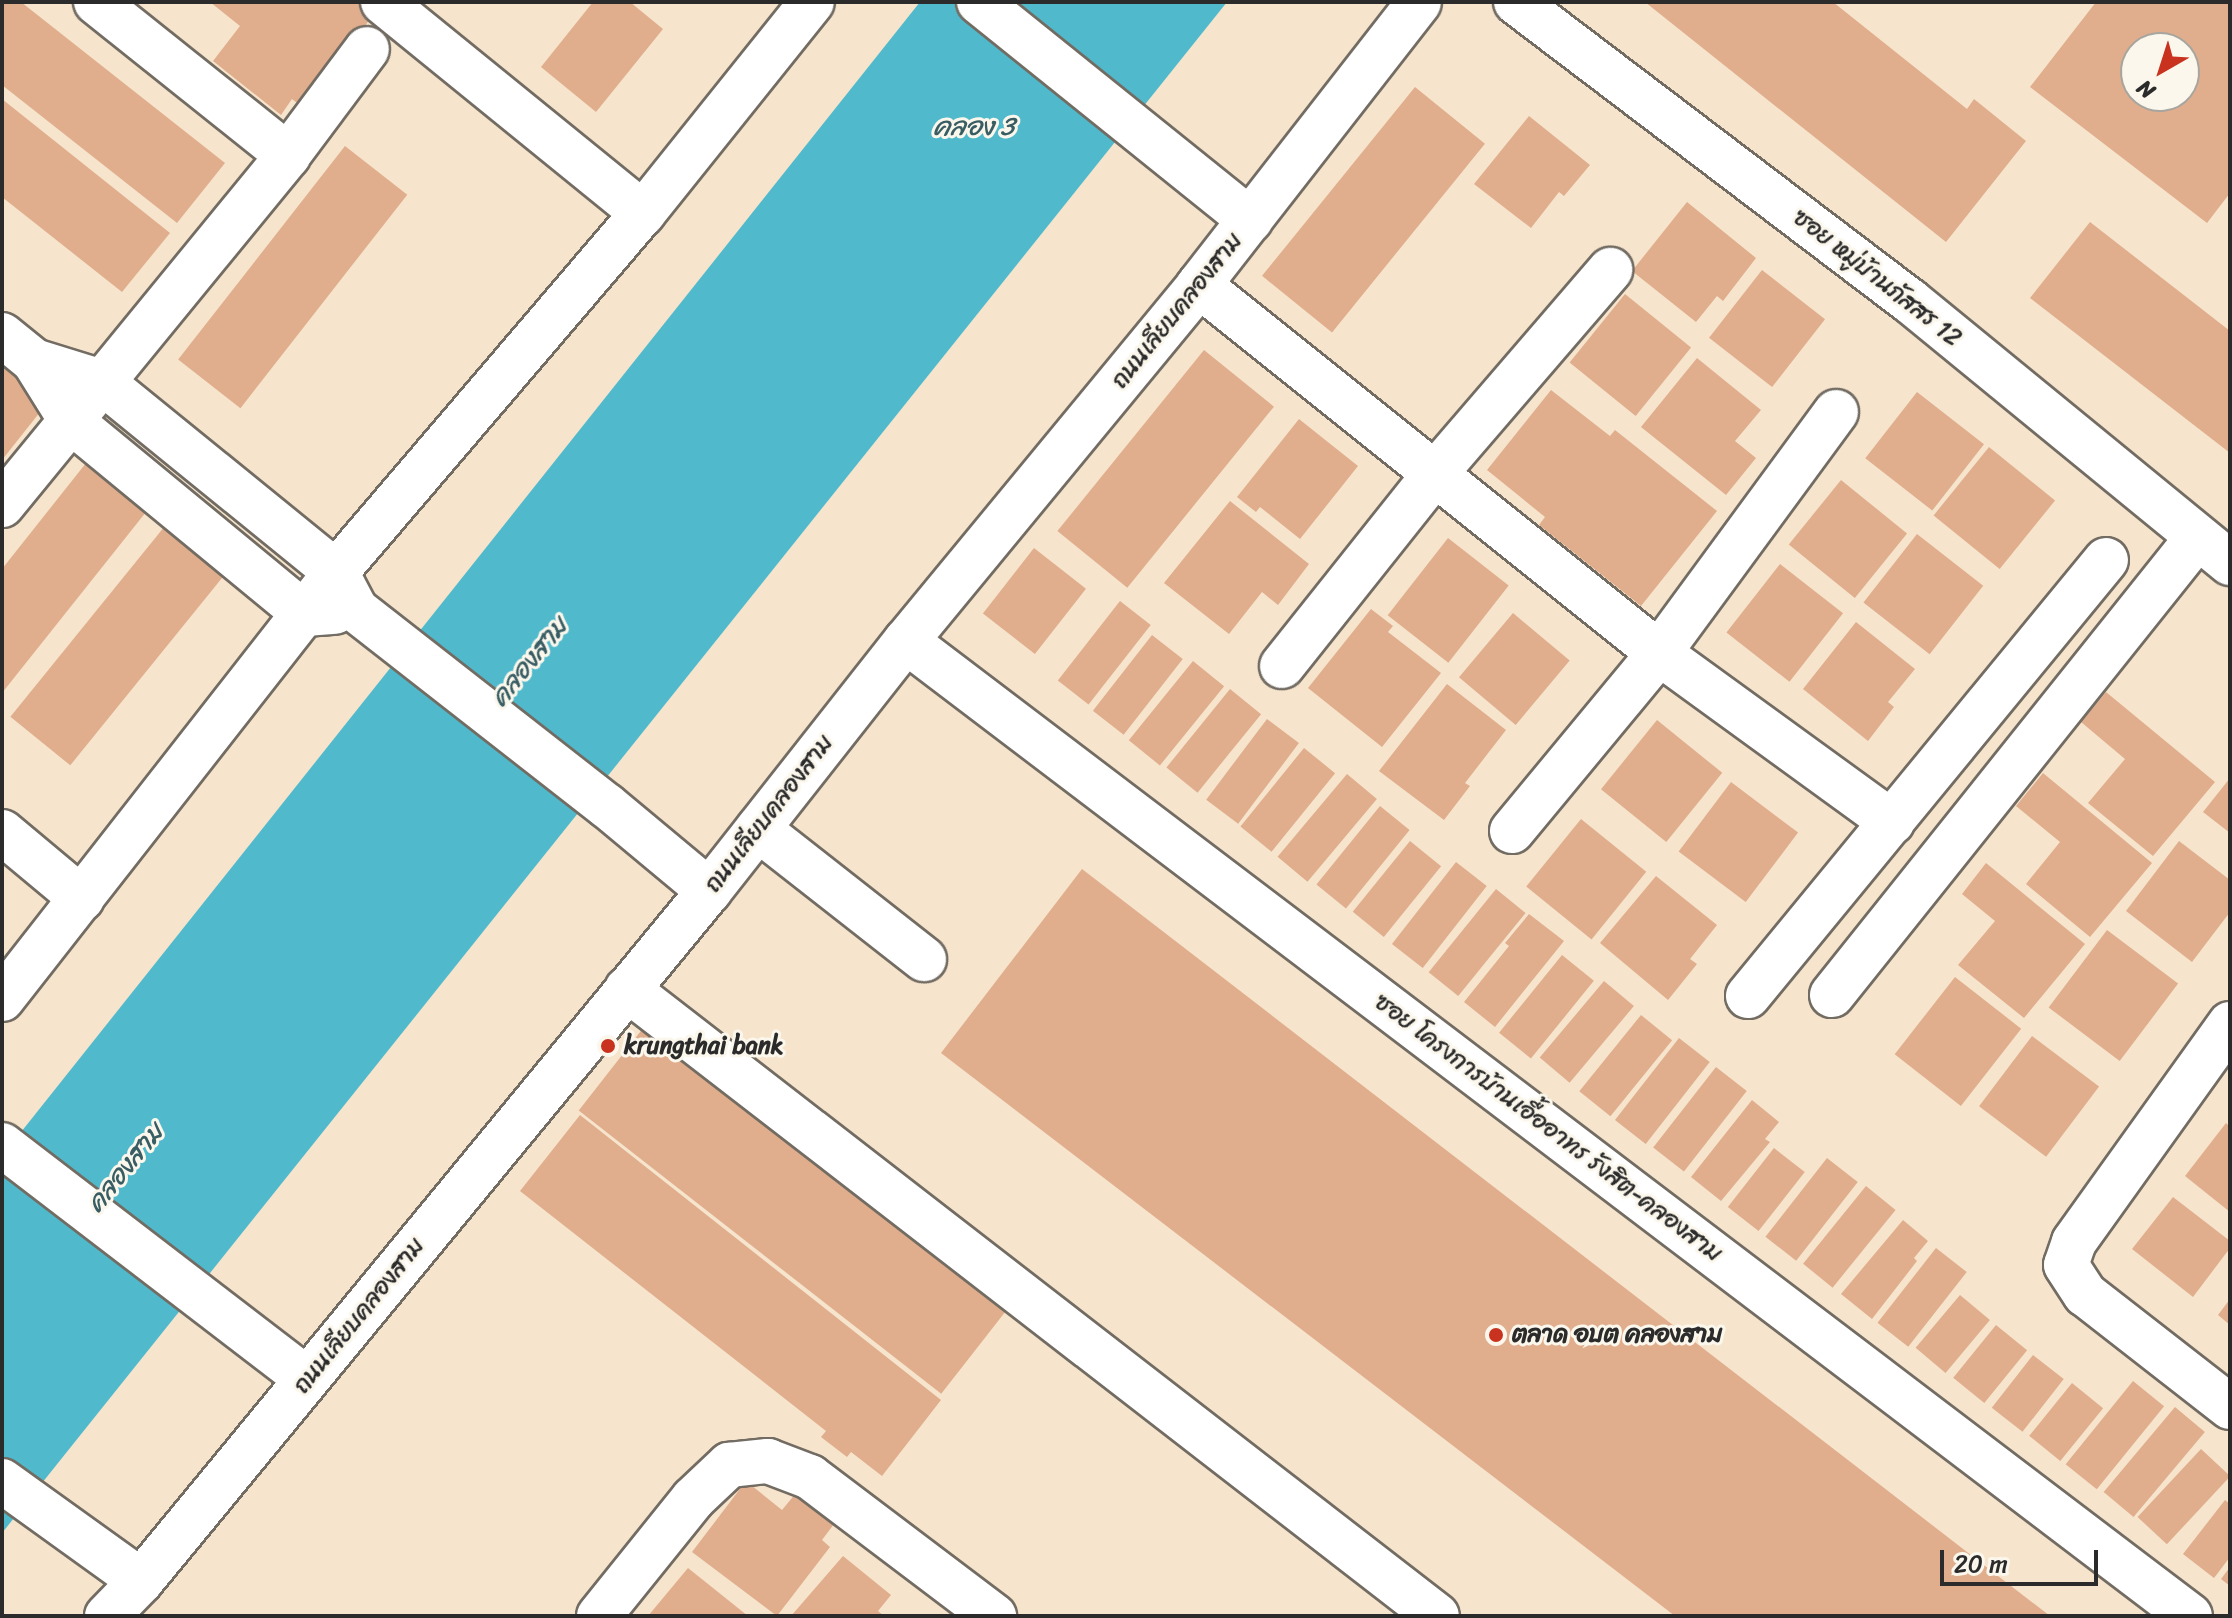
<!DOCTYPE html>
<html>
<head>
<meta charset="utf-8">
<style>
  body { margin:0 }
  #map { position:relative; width:2232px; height:1618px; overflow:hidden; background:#f6e4cc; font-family:Sriracha,"Playpen Sans Thai",sans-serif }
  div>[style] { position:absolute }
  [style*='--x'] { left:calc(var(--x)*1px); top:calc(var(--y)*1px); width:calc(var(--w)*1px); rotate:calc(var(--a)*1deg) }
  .water>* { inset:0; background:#50bacc }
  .building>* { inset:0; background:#e0ae8d; transform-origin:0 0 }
  .roads { filter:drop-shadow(2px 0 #726c63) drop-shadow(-2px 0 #726c63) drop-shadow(0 2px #726c63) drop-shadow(0 -2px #726c63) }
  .minor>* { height:44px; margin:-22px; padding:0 22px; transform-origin:22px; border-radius:22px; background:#fff }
  .major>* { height:44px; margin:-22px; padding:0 22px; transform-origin:22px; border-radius:22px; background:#fff }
  .dots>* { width:22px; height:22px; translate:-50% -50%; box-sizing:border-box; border:4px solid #fbf7ec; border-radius:50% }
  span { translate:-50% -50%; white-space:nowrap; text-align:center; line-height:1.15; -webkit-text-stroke:6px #fbf7ec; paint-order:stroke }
  .street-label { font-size:24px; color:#2b2b2b }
  .poi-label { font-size:24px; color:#2b2b2b; font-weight:700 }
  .left { translate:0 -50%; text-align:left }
  .water-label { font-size:26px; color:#385d63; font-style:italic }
  .frame { position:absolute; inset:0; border:4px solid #2b2b2b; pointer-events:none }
  .north { position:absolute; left:2120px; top:32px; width:80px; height:80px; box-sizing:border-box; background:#fbf7ec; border:2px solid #a8a59f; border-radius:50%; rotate:219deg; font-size:22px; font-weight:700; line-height:32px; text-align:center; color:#2b2b2b }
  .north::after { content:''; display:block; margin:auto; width:28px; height:36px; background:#c8321e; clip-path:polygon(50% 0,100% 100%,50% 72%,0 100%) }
  .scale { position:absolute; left:1940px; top:1550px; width:158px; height:36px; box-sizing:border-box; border:4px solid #2b2b2b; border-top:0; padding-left:10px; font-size:24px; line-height:28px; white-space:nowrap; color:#2b2b2b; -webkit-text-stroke:6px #fbf7ec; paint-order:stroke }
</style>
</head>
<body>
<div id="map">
  <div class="water">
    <div style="clip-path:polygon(920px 2px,1227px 2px,2px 1533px,2px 1156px)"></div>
  </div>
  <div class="building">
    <div style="clip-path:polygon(2px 2px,21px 2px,225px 163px,177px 223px,2px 85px)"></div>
    <div style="clip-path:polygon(210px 2px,376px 2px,381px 5px,302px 107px,292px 99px,281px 115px,213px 61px,240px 26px)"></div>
    <div style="clip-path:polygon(593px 2px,630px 2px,663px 29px,596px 112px,541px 67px)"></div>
    <div style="clip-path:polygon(1645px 2px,1833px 2px,1967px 109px,1974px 99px,2026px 141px,1946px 242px)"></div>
    <div style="clip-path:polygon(evenodd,2096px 2px,2230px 2px,2230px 193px,2207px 223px,2030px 87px,2096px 2px,2136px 48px,2184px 48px,2184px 96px,2136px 96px,2136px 48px)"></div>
    <div style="left:1415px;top:87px;width:90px;height:243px;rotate:39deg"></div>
    <div style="clip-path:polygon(2px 99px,170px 233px,122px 292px,2px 197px)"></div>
    <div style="clip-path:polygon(1529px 116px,1590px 165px,1564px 196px,1559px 192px,1531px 228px,1474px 184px)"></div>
    <div style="left:345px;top:146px;width:79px;height:271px;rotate:38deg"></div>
    <div style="clip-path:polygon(1687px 202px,1756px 258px,1723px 301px,1717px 296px,1696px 322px,1632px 271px)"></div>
    <div style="clip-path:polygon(2090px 222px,2230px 331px,2230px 453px,2030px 298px)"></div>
    <div style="left:1762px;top:270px;width:80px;height:86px;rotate:38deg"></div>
    <div style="left:1625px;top:294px;width:85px;height:88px;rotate:39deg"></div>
    <div style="left:1204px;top:350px;width:90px;height:233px;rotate:39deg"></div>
    <div style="clip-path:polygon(1697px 358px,1761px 410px,1735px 441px,1756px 458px,1726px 495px,1641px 427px)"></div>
    <div style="clip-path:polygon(2px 365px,48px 402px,2px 460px)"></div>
    <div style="clip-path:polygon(1551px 390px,1610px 436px,1615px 430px,1717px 511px,1641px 606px,1539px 525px,1545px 517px,1487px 470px)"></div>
    <div style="left:1917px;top:392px;width:85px;height:84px;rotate:38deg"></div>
    <div style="clip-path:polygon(1299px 419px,1358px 466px,1300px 539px,1260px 507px,1256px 512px,1237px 497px)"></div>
    <div style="left:1989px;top:447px;width:85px;height:88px;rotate:39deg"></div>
    <div style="clip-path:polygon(90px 458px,150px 507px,2px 693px,2px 569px)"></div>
    <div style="left:1841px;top:480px;width:85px;height:83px;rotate:39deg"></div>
    <div style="clip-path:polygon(1230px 501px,1309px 564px,1278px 605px,1262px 592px,1229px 634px,1164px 583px)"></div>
    <div style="left:169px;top:521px;width:77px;height:252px;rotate:39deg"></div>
    <div style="left:1917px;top:534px;width:84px;height:87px;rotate:38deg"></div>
    <div style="left:1448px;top:538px;width:77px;height:98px;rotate:38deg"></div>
    <div style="left:1034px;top:548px;width:66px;height:83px;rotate:38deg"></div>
    <div style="left:1780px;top:564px;width:80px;height:87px;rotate:38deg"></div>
    <div style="left:1120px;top:601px;width:39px;height:101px;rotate:38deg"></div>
    <div style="clip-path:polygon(1371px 609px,1393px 626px,1388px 632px,1441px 673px,1382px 747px,1308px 688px)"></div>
    <div style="left:1513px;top:613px;width:74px;height:84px;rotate:40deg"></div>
    <div style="clip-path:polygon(1856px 622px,1915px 669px,1888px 702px,1894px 707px,1868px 741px,1803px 689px)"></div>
    <div style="left:1152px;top:635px;width:39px;height:96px;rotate:38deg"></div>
    <div style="left:1193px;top:661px;width:40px;height:102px;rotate:39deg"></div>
    <div style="clip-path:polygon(1447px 684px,1506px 730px,1465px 783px,1470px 786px,1444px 820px,1379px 771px)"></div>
    <div style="left:1230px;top:689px;width:40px;height:101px;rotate:39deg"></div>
    <div style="clip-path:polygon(2106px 692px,2215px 782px,2153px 856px,2088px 803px,2125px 759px,2081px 722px)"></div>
    <div style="left:1267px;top:719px;width:40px;height:101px;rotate:37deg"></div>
    <div style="left:1657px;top:720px;width:84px;height:89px;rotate:39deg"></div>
    <div style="left:1304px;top:748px;width:40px;height:101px;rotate:39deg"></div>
    <div style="clip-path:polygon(2043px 773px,2152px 863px,2090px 937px,2026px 884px,2060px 842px,2016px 806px)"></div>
    <div style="left:1347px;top:774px;width:39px;height:108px;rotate:40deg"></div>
    <div style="clip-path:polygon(2230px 778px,2230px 833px,2203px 812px)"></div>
    <div style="left:1731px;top:782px;width:84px;height:87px;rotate:37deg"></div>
    <div style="left:1380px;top:806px;width:38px;height:101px;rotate:39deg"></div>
    <div style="left:1581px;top:819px;width:84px;height:87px;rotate:39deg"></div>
    <div style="left:1410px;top:841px;width:40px;height:91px;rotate:39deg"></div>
    <div style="clip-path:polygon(2179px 841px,2230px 880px,2230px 912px,2192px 962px,2126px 911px)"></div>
    <div style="left:1456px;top:862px;width:39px;height:104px;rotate:38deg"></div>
    <div style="clip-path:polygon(1986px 863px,2085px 944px,2024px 1018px,1958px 965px,1995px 921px,1962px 894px)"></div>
    <div style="clip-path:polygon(1082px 869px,2050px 1616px,1675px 1616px,941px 1053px)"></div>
    <div style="clip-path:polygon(1656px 876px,1717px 925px,1690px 959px,1697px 964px,1668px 1000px,1600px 943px)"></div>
    <div style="left:1496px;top:889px;width:38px;height:107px;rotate:39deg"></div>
    <div style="clip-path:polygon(1529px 914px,1564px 941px,1495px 1027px,1464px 1002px,1509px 946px,1505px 943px)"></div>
    <div style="left:2107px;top:930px;width:89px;height:97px;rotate:37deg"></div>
    <div style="left:1562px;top:955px;width:41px;height:100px;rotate:39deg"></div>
    <div style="left:1955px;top:977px;width:84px;height:98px;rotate:38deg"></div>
    <div style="left:1604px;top:981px;width:39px;height:100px;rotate:40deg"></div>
    <div style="left:1641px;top:1015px;width:40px;height:98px;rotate:39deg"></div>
    <div style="left:644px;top:1027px;width:460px;height:106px;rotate:38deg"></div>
    <div style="left:2032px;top:1036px;width:84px;height:88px;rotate:37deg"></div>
    <div style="left:1679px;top:1038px;width:39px;height:104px;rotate:38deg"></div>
    <div style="left:1716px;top:1067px;width:39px;height:102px;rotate:38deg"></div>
    <div style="clip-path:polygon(1752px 1100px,1779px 1122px,1765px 1139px,1770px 1142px,1721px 1201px,1691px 1177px)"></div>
    <div style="clip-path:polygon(580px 1115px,941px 1400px,882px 1476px,851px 1452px,847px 1457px,821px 1437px,826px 1431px,520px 1191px)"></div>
    <div style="clip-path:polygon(2226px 1123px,2230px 1127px,2230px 1212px,2185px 1176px)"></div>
    <div style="left:1774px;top:1148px;width:39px;height:75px;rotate:38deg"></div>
    <div style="left:1827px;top:1158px;width:39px;height:100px;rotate:38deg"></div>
    <div style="left:1866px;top:1186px;width:38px;height:100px;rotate:39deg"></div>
    <div style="clip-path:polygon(2173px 1197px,2230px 1241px,2230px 1248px,2193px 1297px,2132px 1249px)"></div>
    <div style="clip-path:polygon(1903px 1220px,1928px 1241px,1914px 1258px,1917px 1261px,1872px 1319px,1841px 1294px)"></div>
    <div style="left:1936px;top:1248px;width:39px;height:95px;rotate:38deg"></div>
    <div style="left:1960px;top:1295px;width:39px;height:69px;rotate:40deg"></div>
    <div style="clip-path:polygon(2230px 1299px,2230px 1325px,2218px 1315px)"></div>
    <div style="left:1996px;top:1325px;width:40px;height:68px;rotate:39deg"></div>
    <div style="left:2033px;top:1355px;width:39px;height:67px;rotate:38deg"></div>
    <div style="left:2133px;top:1381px;width:40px;height:107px;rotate:39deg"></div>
    <div style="left:2072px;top:1383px;width:40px;height:68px;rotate:39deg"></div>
    <div style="left:2175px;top:1407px;width:39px;height:111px;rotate:40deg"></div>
    <div style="left:2201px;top:1449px;width:40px;height:93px;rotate:43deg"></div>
    <div style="clip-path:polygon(746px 1481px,782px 1510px,801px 1487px,840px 1516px,822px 1540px,830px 1547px,777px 1616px,692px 1552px)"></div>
    <div style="clip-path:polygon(2225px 1500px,2230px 1504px,2230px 1557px,2214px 1578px,2183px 1554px)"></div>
    <div style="clip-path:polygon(843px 1556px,891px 1595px,878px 1611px,884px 1616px,791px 1616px)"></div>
    <div style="clip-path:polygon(2230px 1567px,2230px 1586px,2221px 1579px)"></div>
    <div style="clip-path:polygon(688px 1568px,748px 1616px,648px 1616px)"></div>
  </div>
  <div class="roads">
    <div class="minor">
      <div style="--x:96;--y:2;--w:246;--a:38.6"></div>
      <div style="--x:383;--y:2;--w:335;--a:39.1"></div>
      <div style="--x:979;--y:2;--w:348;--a:38.8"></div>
      <div style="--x:1516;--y:2;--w:495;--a:37.2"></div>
      <div style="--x:1910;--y:301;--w:414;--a:39.3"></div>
      <div style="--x:1199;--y:285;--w:589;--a:38.66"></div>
      <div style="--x:1659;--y:653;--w:288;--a:36"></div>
      <div style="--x:2;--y:335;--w:41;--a:39.1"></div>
      <div style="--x:34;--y:361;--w:72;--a:58.1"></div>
      <div style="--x:72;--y:422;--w:302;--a:39.5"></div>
      <div style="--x:305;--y:614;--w:30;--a:-4"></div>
      <div style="--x:34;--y:361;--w:71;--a:17.2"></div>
      <div style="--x:102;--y:382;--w:301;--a:39.1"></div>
      <div style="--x:336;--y:572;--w:43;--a:62.2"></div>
      <div style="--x:356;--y:610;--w:318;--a:38"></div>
      <div style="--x:607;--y:806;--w:133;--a:39.8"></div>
      <div style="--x:2;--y:505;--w:452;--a:-50.7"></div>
      <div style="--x:288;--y:155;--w:132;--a:-53.3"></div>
      <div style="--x:906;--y:641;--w:1612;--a:37.21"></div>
      <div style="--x:1282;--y:666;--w:243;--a:-51.5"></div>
      <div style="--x:1433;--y:476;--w:272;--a:-49.3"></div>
      <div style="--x:758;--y:829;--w:211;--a:38.1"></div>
      <div style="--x:1512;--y:831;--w:231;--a:-50.4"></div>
      <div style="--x:1659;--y:653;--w:299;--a:-53.7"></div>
      <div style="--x:2;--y:832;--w:104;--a:39.9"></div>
      <div style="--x:627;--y:989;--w:1024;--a:37.74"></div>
      <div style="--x:1832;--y:995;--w:585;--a:-51.39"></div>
      <div style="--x:1748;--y:996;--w:564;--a:-50.61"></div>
      <div style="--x:2;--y:999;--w:542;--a:-51.97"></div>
      <div style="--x:336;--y:572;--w:472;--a:-49.5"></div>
      <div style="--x:643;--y:213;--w:270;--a:-51.3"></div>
      <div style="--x:2230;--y:1024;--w:268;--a:125.6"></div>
      <div style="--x:2074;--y:1242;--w:24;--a:109"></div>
      <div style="--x:2066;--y:1265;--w:35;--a:57"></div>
      <div style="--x:2085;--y:1294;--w:184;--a:37.9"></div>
      <div style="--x:2;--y:1145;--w:384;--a:37.5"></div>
      <div style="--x:2;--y:1481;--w:171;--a:35.7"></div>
      <div style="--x:599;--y:1616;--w:150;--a:-51.2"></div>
      <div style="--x:693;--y:1499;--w:50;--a:-43.4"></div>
      <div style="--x:729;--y:1465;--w:39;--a:-6"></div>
      <div style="--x:768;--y:1461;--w:45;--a:20.9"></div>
      <div style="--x:810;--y:1477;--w:231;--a:37.1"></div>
    </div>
    <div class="major">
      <div style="--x:107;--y:1616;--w:49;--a:-45.8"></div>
      <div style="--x:141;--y:1581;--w:894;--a:-50.54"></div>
      <div style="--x:709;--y:891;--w:318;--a:-51.8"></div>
      <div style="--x:906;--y:641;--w:461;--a:-50.5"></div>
      <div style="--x:1199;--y:285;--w:358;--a:-52.1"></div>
    </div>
  </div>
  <div class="dots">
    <div style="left:608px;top:1046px;background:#c8321e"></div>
    <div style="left:1496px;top:1335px;background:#c8321e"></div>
  </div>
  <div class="street-label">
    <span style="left:1877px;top:278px;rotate:38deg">ซอย หมู่บ้านภัสสร 12</span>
    <span style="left:1177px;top:311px;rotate:-51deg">ถนนเลียบคลองสาม</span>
    <span style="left:769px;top:814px;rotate:-52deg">ถนนเลียบคลองสาม</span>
    <span style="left:1548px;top:1128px;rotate:37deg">ซอย โครงการบ้านเอื้ออาทร รังสิต-คลองสาม</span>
    <span style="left:359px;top:1316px;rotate:-51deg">ถนนเลียบคลองสาม</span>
  </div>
  <div class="poi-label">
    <span class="left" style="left:624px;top:1046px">krungthai bank</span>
    <span class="left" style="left:1512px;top:1335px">ตลาด อบต คลองสาม</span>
  </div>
  <div class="water-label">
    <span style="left:974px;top:127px">คลอง 3</span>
    <span style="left:529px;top:662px;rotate:-51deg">คลองสาม</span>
    <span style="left:125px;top:1168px;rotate:-51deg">คลองสาม</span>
  </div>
  <div class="frame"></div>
  <div class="north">N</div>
  <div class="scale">20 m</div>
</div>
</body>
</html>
